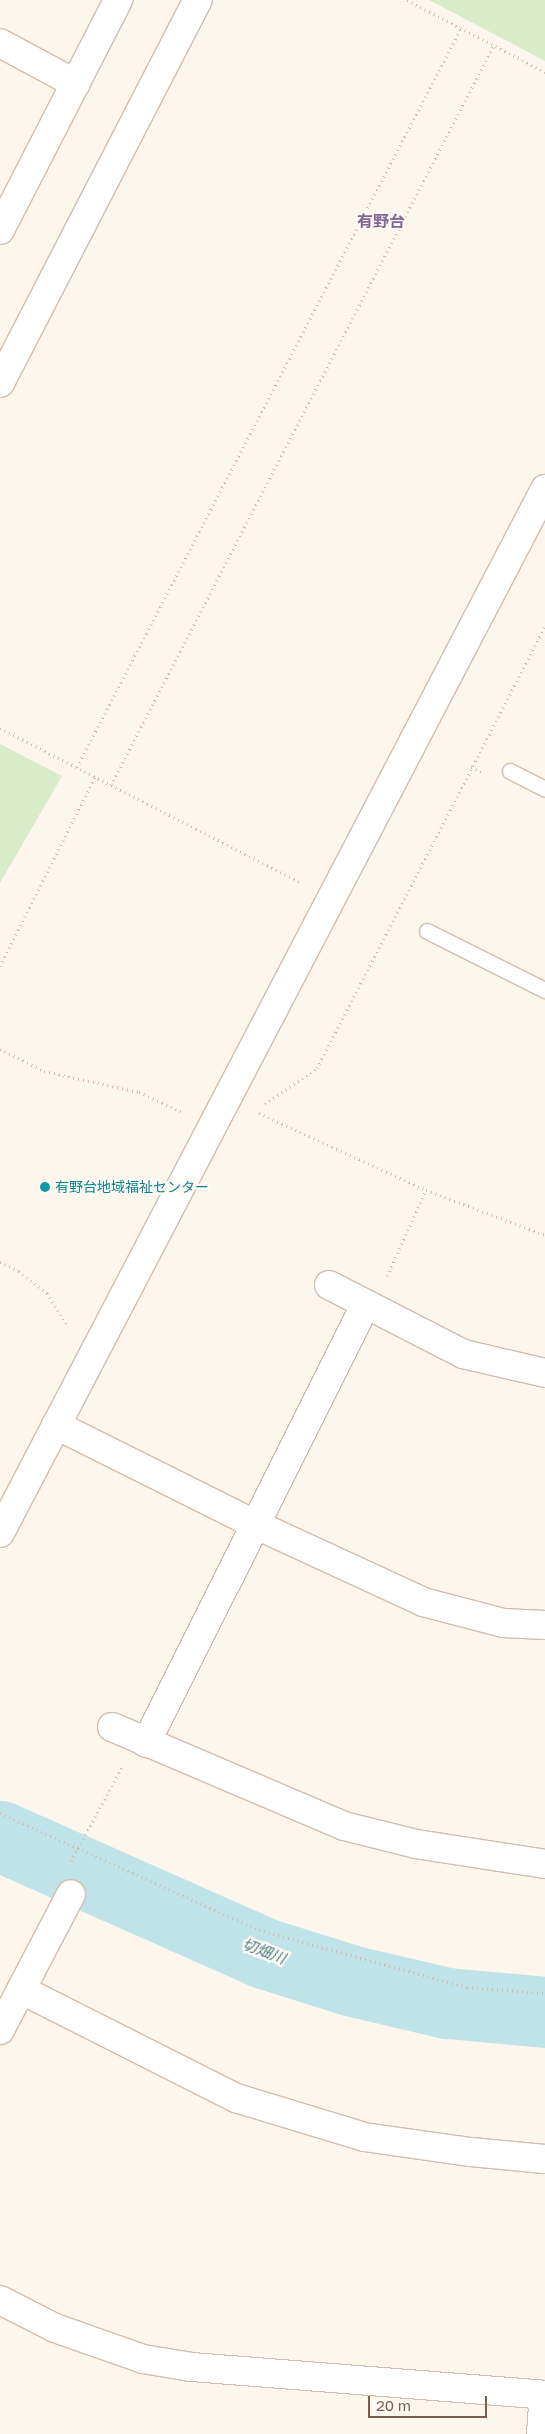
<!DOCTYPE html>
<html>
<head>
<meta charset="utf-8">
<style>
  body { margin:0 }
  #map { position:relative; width:545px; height:2434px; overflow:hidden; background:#fdf6ec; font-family:"Golos Text","Noto Sans JP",sans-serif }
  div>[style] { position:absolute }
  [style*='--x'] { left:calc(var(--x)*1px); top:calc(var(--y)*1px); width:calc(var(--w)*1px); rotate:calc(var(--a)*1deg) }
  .green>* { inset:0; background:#d8ecc9 }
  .river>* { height:71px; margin:-35.5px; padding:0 35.5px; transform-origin:35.5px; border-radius:35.5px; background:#bfe3e8 }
  .path>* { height:3px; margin-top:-1.5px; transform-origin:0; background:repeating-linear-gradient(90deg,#d9b8a5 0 1px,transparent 0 5px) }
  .roads { filter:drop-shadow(1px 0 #d1beb0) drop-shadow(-1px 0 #d1beb0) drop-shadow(0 1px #d1beb0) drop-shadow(0 -1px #d1beb0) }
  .service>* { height:15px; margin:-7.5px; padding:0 7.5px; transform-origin:7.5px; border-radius:7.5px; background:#fff }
  .minor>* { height:28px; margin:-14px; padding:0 14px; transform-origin:14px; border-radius:14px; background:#fff }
  .tertiary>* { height:28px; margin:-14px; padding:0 14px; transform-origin:14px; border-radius:14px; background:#fff }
  .dots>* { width:14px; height:14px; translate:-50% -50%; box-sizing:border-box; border:2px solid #fffaf3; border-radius:50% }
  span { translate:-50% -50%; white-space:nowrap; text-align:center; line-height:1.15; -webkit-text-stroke:4.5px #fffaf3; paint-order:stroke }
  .culture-label { font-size:14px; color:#0d838f }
  .left { translate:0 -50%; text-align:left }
  .water-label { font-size:15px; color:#437c86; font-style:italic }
  .quarter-label { font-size:16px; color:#846695; font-weight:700 }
  .scale { position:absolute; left:368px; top:2396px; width:119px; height:22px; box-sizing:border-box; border:2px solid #7a5c4d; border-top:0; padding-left:6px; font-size:15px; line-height:18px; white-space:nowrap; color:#7a5c4d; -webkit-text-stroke:4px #fffaf3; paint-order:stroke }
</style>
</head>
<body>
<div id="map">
  <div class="green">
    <div style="clip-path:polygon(429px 0,545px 0,545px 61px)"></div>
    <div style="clip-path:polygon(0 744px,62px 776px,0 883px)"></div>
  </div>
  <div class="river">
    <div style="--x:0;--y:1836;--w:289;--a:23.9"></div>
    <div style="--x:264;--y:1953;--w:93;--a:17.5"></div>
    <div style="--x:353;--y:1981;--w:97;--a:13.2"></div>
    <div style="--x:447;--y:2003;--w:98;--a:5.2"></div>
  </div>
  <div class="path">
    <div style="--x:407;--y:0;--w:156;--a:27.6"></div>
    <div style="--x:0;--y:728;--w:339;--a:27.2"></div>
    <div style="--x:77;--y:767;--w:833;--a:-62.54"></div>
    <div style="--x:471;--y:767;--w:12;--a:24"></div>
    <div style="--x:111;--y:785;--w:833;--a:-62.64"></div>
    <div style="--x:0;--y:966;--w:212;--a:-63.3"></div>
    <div style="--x:0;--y:1049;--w:49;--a:26.6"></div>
    <div style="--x:44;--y:1071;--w:97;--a:12.5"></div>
    <div style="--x:139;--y:1092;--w:47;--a:24.9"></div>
    <div style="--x:265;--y:1104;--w:63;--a:-34.7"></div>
    <div style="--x:317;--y:1068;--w:496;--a:-62.7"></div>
    <div style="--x:259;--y:1113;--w:184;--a:24.8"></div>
    <div style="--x:426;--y:1190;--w:127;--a:20.7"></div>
    <div style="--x:0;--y:1262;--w:21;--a:25"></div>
    <div style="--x:19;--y:1271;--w:36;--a:38"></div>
    <div style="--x:47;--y:1293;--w:40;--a:58"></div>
    <div style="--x:387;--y:1276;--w:94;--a:-65.6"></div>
    <div style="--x:0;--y:1813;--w:284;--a:24.3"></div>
    <div style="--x:259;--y:1930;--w:216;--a:15.3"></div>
    <div style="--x:467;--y:1987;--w:78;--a:4.4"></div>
    <div style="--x:71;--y:1861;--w:107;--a:-61.5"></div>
  </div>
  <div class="roads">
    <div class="service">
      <div style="--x:510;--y:771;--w:39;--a:27"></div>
      <div style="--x:427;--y:931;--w:132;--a:26.6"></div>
    </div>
    <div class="minor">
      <div style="--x:0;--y:43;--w:86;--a:28.3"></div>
      <div style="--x:0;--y:230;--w:259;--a:-62.8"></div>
      <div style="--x:0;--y:383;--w:431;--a:-62.7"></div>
      <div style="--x:329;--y:1285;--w:151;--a:27.2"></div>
      <div style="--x:463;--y:1354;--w:84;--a:13"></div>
      <div style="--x:56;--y:1425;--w:229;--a:26.5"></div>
      <div style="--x:261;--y:1527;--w:179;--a:24.8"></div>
      <div style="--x:423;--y:1602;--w:83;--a:14.7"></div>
      <div style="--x:503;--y:1623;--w:42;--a:2.7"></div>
      <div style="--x:0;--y:1533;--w:1178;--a:-62.43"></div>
      <div style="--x:112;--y:1727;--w:252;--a:23.1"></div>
      <div style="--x:344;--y:1826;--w:74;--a:14"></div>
      <div style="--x:416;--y:1844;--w:131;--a:8.8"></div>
      <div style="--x:146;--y:1743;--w:491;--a:-63.4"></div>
      <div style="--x:22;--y:1990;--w:240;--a:26.8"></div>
      <div style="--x:236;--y:2098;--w:134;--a:16.9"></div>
      <div style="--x:364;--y:2137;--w:108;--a:8"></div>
      <div style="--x:471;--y:2152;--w:74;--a:5.4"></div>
      <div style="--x:0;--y:2030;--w:153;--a:-62.4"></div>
      <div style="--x:541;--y:2434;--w:39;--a:-86"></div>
    </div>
    <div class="tertiary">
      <div style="--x:0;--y:2300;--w:62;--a:27"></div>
      <div style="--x:55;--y:2328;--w:93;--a:19.4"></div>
      <div style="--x:143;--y:2359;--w:50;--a:9.3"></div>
      <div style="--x:192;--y:2367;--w:354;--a:4.5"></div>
    </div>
  </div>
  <div class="dots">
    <div style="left:45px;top:1187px;background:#0f9aa8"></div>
  </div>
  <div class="culture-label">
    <span class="left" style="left:55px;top:1187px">有野台地域福祉センター</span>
  </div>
  <div class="water-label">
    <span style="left:264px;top:1951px;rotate:21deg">切畑川</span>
  </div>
  <div class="quarter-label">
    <span style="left:381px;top:221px">有野台</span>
  </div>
  <div class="scale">20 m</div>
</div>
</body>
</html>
